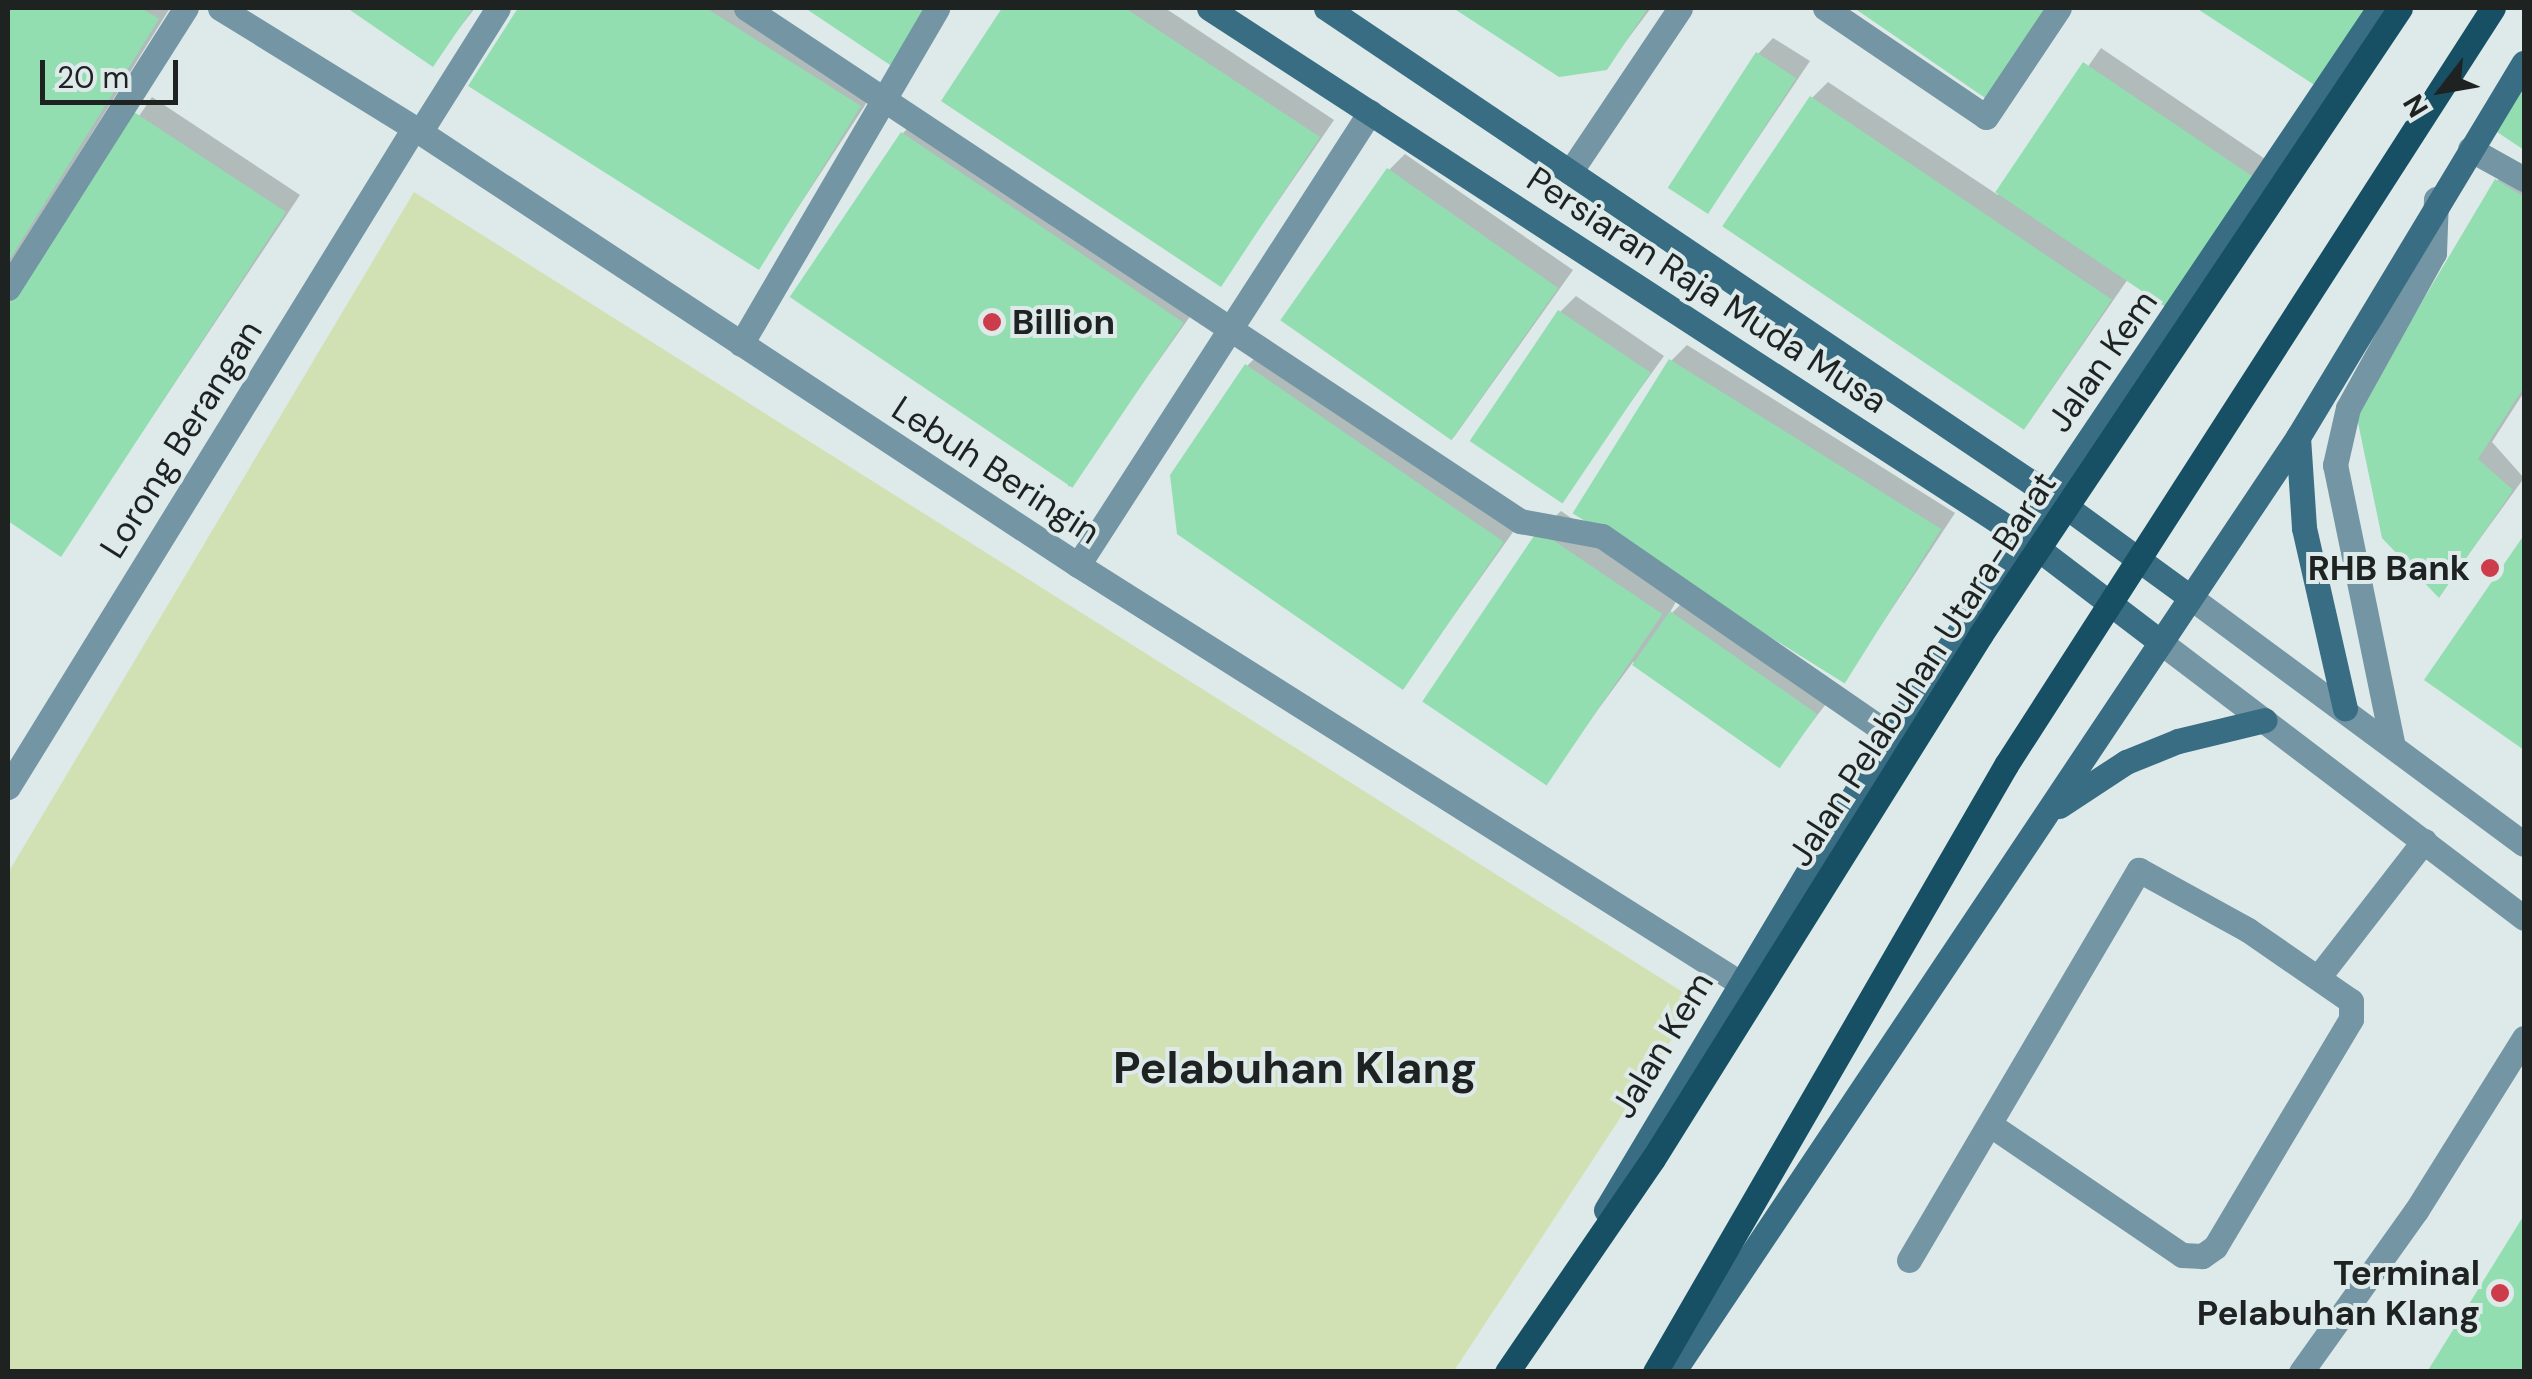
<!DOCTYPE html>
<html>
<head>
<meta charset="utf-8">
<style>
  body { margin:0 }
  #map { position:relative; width:2532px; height:1379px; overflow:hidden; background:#ddeae9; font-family:"DM Sans",sans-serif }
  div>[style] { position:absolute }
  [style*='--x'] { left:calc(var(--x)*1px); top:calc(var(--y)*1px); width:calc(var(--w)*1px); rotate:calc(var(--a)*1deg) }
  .green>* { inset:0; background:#d1e1b3 }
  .shadow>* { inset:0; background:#0003 }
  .building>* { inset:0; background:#92deb1; transform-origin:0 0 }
  .lane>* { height:25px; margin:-12.5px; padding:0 12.5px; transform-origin:12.5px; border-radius:12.5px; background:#7395a4 }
  .street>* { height:25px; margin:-12.5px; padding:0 12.5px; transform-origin:12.5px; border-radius:12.5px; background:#7395a4 }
  .secondary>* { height:25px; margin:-12.5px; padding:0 12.5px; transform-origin:12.5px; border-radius:12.5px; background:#386d83 }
  .primary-bridge>* { height:25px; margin:-12.5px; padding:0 12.5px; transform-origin:12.5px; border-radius:12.5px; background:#174f64 }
  .dots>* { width:28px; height:28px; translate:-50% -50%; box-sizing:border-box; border:5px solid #ddeae9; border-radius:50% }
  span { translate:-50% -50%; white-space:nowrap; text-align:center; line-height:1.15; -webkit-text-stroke:8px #ddeae9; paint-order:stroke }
  .street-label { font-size:35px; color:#1e2322 }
  .poi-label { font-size:35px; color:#1e2322; font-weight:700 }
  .left { translate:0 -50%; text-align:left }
  .right { translate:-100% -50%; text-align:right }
  .district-label { font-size:45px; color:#1e2322; font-weight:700 }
  .frame { position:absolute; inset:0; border:10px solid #1e2322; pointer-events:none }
  .north { position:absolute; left:2392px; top:40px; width:100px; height:100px; -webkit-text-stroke:8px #ddeae9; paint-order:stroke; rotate:239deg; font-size:28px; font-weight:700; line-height:40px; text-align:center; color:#1e2322 }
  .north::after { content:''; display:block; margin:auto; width:35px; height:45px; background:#1e2322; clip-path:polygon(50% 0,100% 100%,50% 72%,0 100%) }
  .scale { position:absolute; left:40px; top:60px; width:138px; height:45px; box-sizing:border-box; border:5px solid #1e2322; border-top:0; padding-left:12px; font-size:30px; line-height:35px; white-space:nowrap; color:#1e2322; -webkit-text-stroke:8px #ddeae9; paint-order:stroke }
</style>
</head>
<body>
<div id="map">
  <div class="green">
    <div style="clip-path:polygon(414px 192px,1697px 1001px,1454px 1371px,8px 1371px,8px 873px)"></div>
  </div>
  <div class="shadow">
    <div style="clip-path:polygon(8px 8px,170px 8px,8px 268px)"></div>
    <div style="clip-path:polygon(351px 8px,475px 8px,432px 63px)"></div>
    <div style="clip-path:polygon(521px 8px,746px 8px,875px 90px,759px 267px,472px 86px)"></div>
    <div style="clip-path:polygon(810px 8px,936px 8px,892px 64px)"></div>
    <div style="clip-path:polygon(1005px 8px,1165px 8px,1334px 120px,1221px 284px,944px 100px)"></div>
    <div style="clip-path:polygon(1458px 8px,1651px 8px,1606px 68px,1559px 75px)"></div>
    <div style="clip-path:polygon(1858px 8px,2058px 8px,1990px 98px)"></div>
    <div style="clip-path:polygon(2200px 8px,2370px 8px,2316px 83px)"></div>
    <div style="clip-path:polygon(1773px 38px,1810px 61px,1709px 211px,1758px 54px)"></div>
    <div style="clip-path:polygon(2101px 48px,2271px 163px,2128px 279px,2027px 425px,1812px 98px,1828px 82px,1998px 195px)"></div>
    <div style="clip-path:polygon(152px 97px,300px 195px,61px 554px,8px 518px,8px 309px)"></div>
    <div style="clip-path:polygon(918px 118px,1196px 308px,1069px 487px,903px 133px)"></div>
    <div style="clip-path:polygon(1405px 154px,1573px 270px,1454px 437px,1389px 170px)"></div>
    <div style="clip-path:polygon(2512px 165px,2524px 172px,2524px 392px,2492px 442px,2524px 478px,2439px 595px,2497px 181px)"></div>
    <div style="clip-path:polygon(1576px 296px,1664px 356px,1560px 500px,1560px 312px)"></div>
    <div style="clip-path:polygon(1687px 345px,1955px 513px,1845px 680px,1671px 361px)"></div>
    <div style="clip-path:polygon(1263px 350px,1518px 525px,1403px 687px,1247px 366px)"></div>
    <div style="clip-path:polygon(1561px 511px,1681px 593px,1666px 619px,1688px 597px,1832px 696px,1780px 764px,1633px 662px,1544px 783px,1540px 531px)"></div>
    <div style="clip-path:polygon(2524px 539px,2524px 747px,2427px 679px)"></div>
    <div style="clip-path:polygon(2524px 1219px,2524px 1372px,2430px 1372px)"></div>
  </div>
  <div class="building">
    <div style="clip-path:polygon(8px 8px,141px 8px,159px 19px,8px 262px)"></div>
    <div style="clip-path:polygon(347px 8px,473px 8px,433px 67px)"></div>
    <div style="clip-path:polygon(518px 8px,706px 8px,861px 106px,759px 270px,468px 86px)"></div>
    <div style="clip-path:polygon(805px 8px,934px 8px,893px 67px)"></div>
    <div style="clip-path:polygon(1002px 8px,1125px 8px,1320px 137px,1221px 287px,941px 101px)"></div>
    <div style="clip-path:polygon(1453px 8px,1648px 8px,1607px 70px,1559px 77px)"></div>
    <div style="clip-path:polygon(1854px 8px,2055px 8px,1991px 102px)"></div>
    <div style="clip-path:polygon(2196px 8px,2367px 8px,2316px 86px)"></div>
    <div style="left:1756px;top:52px;width:48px;height:162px;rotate:33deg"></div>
    <div style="left:2083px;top:62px;width:210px;height:157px;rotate:34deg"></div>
    <div style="clip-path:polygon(2524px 77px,2524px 150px,2491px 128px)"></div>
    <div style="left:1810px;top:96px;width:364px;height:157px;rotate:34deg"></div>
    <div style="clip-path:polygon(134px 112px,286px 212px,61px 557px,8px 521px,8px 305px)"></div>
    <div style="left:901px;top:132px;width:341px;height:199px;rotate:34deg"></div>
    <div style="left:1387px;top:168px;width:209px;height:186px;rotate:35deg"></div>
    <div style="clip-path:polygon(2495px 179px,2524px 197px,2524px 387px,2478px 459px,2513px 490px,2439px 598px,2382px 538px,2356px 413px)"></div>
    <div style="left:1558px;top:310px;width:112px;height:158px;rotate:34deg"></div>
    <div style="left:1669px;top:359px;width:321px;height:182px;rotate:32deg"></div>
    <div style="clip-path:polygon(1245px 364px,1504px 542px,1403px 690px,1177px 534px,1170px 475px)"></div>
    <div style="left:1538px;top:530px;width:150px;height:207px;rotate:34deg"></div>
    <div style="clip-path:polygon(2524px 535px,2524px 750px,2424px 680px)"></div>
    <div style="left:1670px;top:611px;width:180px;height:66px;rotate:35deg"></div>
    <div style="clip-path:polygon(2524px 1215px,2524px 1372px,2427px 1372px)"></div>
  </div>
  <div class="lane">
    <div style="--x:746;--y:8;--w:929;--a:33.54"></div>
    <div style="--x:1520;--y:521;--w:83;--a:10.4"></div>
    <div style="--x:1602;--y:536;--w:350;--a:34.6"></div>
    <div style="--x:1825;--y:8;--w:194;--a:34.1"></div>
    <div style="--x:1986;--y:117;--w:131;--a:-56.2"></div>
    <div style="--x:420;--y:132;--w:146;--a:-57.8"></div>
    <div style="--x:2470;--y:149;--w:62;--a:29.1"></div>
    <div style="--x:8;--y:288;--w:332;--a:-57.6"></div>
    <div style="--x:741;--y:344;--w:389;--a:-59.7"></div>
    <div style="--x:2392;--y:742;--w:283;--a:-101.6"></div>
    <div style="--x:2335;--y:465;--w:58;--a:-77.2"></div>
    <div style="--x:2348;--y:408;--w:177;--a:-61"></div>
    <div style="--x:2434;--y:253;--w:54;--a:-87.9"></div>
    <div style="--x:2320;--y:975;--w:170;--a:-52.2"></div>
    <div style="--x:1909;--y:1260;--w:453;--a:-59.5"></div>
    <div style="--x:2139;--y:870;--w:124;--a:28.8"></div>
    <div style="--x:2248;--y:930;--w:125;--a:34.6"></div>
    <div style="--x:2351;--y:1001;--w:18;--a:90"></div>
    <div style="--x:2351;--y:1019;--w:265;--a:120.8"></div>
    <div style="--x:2215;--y:1247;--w:16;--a:145"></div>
    <div style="--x:2202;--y:1256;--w:20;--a:-177"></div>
    <div style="--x:2182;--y:1255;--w:230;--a:-145.8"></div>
    <div style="--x:2301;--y:1372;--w:198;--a:-54.5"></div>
    <div style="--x:2416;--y:1211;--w:204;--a:-58"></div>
  </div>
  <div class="street">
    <div style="--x:220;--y:8;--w:228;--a:31.7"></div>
    <div style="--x:414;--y:128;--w:795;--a:33.35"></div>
    <div style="--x:1078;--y:565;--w:783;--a:32.27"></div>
    <div style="--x:1570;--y:172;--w:197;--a:-56.1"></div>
    <div style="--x:1078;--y:565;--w:539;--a:-57.19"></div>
    <div style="--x:2190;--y:597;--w:415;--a:36.5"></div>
    <div style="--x:2159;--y:641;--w:458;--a:37.2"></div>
    <div style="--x:8;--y:787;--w:774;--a:-58.36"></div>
  </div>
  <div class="secondary">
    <div style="--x:1209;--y:8;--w:972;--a:33.04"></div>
    <div style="--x:2024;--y:538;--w:170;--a:37.3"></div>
    <div style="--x:1326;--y:8;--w:873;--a:33.93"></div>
    <div style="--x:2050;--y:495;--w:173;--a:36.1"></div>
    <div style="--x:2298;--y:437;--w:91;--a:86.2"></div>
    <div style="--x:2304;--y:528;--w:185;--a:77.2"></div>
    <div style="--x:2059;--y:806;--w:80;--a:-33.3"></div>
    <div style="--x:2126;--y:762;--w:56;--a:-22"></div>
    <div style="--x:2178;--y:741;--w:89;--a:-13.6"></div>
    <div style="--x:1606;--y:1210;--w:553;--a:-59.13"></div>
    <div style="--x:1890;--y:735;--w:876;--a:-56.07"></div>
    <div style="--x:1673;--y:1372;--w:1125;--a:-56.24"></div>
    <div style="--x:2298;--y:437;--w:437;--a:-58.9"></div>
  </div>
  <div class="primary-bridge">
    <div style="--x:1507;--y:1372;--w:258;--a:-55.6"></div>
    <div style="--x:1653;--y:1159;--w:619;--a:-58"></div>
    <div style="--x:1981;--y:634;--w:753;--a:-56.2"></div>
    <div style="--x:1655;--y:1372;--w:701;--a:-59.96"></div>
    <div style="--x:2006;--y:765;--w:900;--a:-57.25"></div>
  </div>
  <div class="dots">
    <div style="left:992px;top:322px;background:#cc3c4b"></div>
    <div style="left:2490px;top:568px;background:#cc3c4b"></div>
    <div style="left:2500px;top:1293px;background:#cc3c4b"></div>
  </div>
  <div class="street-label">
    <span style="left:1707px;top:290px;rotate:33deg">Persiaran Raja Muda Musa</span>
    <span style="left:2102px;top:361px;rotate:-55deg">Jalan Kem</span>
    <span style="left:181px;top:439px;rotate:-58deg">Lorong Berangan</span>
    <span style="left:996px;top:470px;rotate:33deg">Lebuh Beringin</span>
    <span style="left:1922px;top:669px;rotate:-57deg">Jalan Pelabuhan Utara-Barat</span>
    <span style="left:1662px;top:1045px;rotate:-59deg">Jalan Kem</span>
  </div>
  <div class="poi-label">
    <span class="left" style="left:1012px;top:322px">Billion</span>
    <span class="right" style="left:2470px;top:568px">RHB Bank</span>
    <span class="right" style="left:2480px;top:1293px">Terminal<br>Pelabuhan Klang</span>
  </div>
  <div class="district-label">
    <span style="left:1295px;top:1068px">Pelabuhan Klang</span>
  </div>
  <div class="frame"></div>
  <div class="north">N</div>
  <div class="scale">20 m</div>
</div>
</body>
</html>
